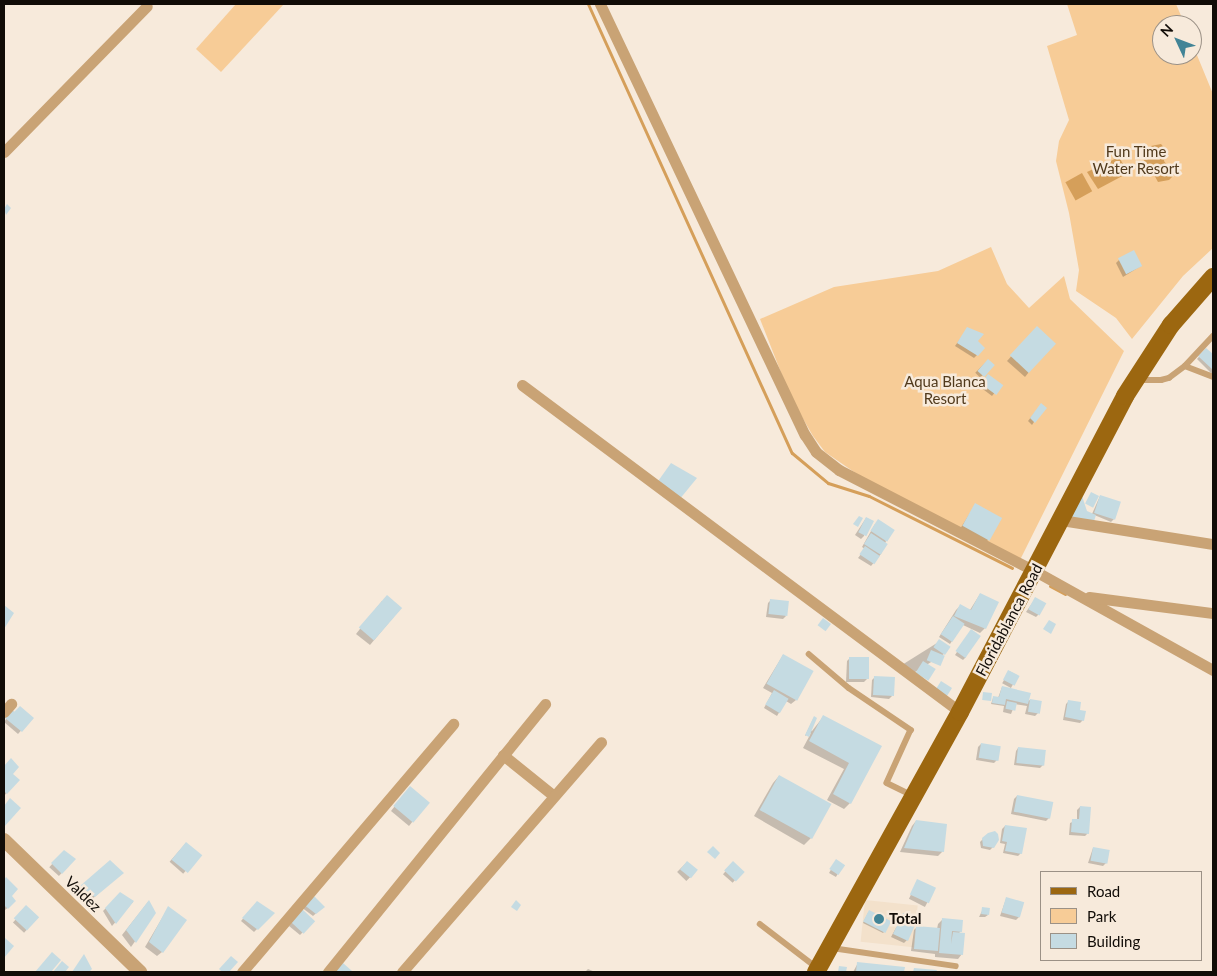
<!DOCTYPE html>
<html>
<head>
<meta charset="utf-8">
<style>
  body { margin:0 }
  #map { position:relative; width:1217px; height:976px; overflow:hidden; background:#f7eadb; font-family:Lato,sans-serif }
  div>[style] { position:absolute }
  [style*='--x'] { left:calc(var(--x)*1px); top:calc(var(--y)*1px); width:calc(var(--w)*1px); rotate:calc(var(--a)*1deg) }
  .built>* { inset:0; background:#f3e1cb; transform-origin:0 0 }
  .green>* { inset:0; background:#f7cc97 }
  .water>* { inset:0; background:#d59f5a; transform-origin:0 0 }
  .shadow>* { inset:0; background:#0003; transform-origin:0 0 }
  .stream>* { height:3px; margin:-1.5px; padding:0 1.5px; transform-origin:1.5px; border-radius:1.5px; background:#d59f5a }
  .building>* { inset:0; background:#c5dbe2; transform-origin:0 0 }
  .service>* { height:5.5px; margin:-2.75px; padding:0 2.75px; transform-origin:2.75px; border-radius:2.75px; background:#c9a375 }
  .minor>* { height:11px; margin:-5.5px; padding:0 5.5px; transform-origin:5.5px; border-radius:5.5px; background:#c9a375 }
  .tertiary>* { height:14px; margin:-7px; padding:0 7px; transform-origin:7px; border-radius:7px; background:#c9a375 }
  .primary>* { height:18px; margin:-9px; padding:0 9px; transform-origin:9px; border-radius:9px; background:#9c6710 }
  .dots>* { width:14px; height:14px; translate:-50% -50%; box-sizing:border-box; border:2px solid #f7eadb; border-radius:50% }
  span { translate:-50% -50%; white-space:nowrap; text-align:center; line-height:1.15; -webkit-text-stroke:5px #f7eadb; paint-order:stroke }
  .park-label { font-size:15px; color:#513a1c }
  .street-label { font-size:15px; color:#110c07 }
  .poi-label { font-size:15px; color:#110c07; font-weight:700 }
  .left { translate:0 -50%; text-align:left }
  .frame { position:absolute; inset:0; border:5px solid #110c07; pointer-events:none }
  .legend { position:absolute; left:1040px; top:871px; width:162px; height:90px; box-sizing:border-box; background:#f7eadb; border:1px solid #9b9186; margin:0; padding:6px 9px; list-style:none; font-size:15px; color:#110c07 }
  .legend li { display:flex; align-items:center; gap:10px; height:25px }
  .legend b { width:25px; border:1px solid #9b9186 }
  .north { position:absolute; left:1152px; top:15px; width:50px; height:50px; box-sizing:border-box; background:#f7eadb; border:1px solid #9b9186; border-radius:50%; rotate:313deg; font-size:14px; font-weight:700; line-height:20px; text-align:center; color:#110c07 }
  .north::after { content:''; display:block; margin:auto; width:18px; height:22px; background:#428496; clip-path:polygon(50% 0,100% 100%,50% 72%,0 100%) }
</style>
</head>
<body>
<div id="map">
  <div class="built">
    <div style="left:865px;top:900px;width:53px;height:42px;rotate:6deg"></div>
  </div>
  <div class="green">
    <div style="clip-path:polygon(236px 4px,284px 4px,221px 72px,196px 49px)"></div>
    <div style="clip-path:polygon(1067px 4px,1176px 4px,1185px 25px,1162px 25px,1162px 55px,1192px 55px,1192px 43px,1213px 94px,1213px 248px,1183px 276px,1132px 339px,1116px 318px,1076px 291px,1079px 270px,1069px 213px,1056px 161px,1059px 141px,1069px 120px,1047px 46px,1077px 35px)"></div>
    <div style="clip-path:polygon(991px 247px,1007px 284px,1029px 308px,1064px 276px,1070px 299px,1124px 351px,1020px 560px,873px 485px,825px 452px,813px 436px,791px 398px,760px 319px,834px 287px,938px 271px)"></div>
  </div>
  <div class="water">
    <div style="clip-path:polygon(1161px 144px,1166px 150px,1164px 161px,1174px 175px,1169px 180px,1158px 182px,1152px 171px,1146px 168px,1143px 163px,1151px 146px)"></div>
    <div style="clip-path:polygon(1119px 157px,1128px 173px,1098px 189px,1087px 172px)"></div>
    <div style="left:1082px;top:173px;width:21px;height:19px;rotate:61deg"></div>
  </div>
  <div class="shadow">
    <div style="clip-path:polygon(1119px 260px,1141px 266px,1123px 277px,1116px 263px)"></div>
    <div style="clip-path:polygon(965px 332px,984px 348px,974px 358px,955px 346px)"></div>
    <div style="clip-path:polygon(1033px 332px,1029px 372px,1025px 377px,1007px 361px)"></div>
    <div style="clip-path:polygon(1206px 349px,1213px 356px,1212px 374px,1197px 359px)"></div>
    <div style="left:988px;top:360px;width:7px;height:18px;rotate:45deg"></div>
    <div style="clip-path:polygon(986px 379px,1001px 385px,992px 396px,980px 387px)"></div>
    <div style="clip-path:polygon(1039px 407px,1034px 422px,1032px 425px,1028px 421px)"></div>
    <div style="clip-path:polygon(1100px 496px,1114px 519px,1111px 522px,1092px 514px)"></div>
    <div style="clip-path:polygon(975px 505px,988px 540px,985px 543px,960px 529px)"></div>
    <div style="clip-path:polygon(866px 518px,864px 536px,861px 539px,855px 535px)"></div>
    <div style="clip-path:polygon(875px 524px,886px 541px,881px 554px,871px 566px,858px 558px,865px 549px,862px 547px)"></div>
    <div style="clip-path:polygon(980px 594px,985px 628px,980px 633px,963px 625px,950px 644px,939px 637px,956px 610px,960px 606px,970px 610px)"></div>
    <div style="clip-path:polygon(1035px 599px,1039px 614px,1036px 617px,1026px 612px)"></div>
    <div style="clip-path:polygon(771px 600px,786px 616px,783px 619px,766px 617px,768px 603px)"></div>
    <div style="clip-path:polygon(382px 601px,401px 608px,370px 645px,356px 634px)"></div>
    <div style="clip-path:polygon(969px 634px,966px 657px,963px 660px,955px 655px)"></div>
    <div style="left:937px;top:643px;width:13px;height:40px;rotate:58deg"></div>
    <div style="clip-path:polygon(783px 655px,812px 672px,796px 700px,791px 704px,786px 701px,777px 716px,764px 708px,772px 693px,763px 688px)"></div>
    <div style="clip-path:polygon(850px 658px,867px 679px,864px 682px,846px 682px,847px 661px)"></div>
    <div style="left:1009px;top:671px;width:10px;height:14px;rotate:29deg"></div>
    <div style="clip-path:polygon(875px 677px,892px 696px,889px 699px,871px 697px,872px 680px)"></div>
    <div style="clip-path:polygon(1002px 687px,1028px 700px,1040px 702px,1038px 713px,1035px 716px,1025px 714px,1027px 706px,1015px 704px,1011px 714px,1003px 712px,1004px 706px,991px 704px,993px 698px,998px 698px)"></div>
    <div style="clip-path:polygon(1069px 701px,1078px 711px,1083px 720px,1080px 723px,1063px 720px,1066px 704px)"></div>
    <div style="clip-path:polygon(12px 711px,32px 718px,18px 734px,4px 722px)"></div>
    <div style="clip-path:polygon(814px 717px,810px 730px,812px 731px,823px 717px,880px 747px,850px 803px,844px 809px,827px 800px,844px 769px,803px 748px,811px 733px,805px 736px)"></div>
    <div style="clip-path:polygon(981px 744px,997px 760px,994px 763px,976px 760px,978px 747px)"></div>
    <div style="clip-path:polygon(1018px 748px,1043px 765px,1040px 768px,1014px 765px,1016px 751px)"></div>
    <div style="clip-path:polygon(11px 760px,11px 774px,18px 780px,4px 796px,4px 767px)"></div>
    <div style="clip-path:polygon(779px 776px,830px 805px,811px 838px,804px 845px,754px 816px,773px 783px)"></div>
    <div style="clip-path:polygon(406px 792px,413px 821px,409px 826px,391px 811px)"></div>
    <div style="clip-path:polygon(1017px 796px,1049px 818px,1046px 821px,1011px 814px,1014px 799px)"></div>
    <div style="clip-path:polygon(1080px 807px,1088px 833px,1085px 836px,1069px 835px,1070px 823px,1077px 820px,1077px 810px)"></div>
    <div style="clip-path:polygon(916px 821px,943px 851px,938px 856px,900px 852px,912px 826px)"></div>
    <div style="clip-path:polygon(1005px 826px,1021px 853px,1018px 856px,1003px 853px,1005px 844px,1000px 843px,1002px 829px)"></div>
    <div style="clip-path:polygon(988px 834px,993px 847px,990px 850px,981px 848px,980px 842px)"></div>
    <div style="left:186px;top:843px;width:18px;height:25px;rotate:41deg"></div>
    <div style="clip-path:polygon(1093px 848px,1106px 863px,1103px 866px,1088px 863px)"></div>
    <div style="left:64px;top:851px;width:13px;height:22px;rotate:42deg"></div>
    <div style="left:836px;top:861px;width:8px;height:14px;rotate:30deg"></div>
    <div style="left:687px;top:862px;width:13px;height:14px;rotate:45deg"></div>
    <div style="left:733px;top:863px;width:13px;height:15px;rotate:42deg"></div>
    <div style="clip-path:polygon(117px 877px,90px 901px,77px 891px,81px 886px)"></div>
    <div style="clip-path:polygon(6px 879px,10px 896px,15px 901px,4px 911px,4px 882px)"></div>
    <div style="left:918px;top:881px;width:18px;height:20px;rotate:27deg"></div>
    <div style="clip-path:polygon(120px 894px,133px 902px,112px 926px,103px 911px)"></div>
    <div style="clip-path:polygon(313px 897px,321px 909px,313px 916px,301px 907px)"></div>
    <div style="clip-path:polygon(1006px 899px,1019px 917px,1016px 920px,1000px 916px)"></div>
    <div style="clip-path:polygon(148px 902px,155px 913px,131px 947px,122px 935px)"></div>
    <div style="clip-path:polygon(257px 902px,273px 913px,254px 932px,241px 921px)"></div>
    <div style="left:27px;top:907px;width:15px;height:21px;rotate:42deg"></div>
    <div style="clip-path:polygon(168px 908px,162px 952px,157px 956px,145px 947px)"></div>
    <div style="clip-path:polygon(983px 909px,988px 915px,985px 917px,979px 917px)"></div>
    <div style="clip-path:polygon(299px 913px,313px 922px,300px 935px,289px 926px)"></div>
    <div style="clip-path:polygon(868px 913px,884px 932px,883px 933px,863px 923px)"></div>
    <div style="clip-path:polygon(903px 915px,907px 940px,904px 943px,891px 937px)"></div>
    <div style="clip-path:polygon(942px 920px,961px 931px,958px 934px,962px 954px,958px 959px,935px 957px,935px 954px,911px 951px,914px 930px,916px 928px,937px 929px,938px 924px)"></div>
    <div style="clip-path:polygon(858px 963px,903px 968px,903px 972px,853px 972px)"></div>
    <div style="clip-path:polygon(588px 969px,595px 972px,585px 972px)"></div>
  </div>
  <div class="stream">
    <div style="--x:588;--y:4;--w:493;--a:65.6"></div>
    <div style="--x:792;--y:453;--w:47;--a:39.8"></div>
    <div style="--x:828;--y:483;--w:43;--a:17.6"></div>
    <div style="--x:869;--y:496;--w:160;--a:26.7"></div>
    <div style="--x:1050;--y:586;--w:17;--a:28"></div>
  </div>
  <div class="building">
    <div style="clip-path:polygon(7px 204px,11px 208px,6px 215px,4px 209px)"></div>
    <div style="left:1134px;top:250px;width:18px;height:18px;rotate:63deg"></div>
    <div style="left:1037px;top:326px;width:26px;height:40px;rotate:43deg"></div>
    <div style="clip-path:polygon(967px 327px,984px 334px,978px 341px,985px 348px,978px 356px,957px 343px)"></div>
    <div style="clip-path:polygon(1206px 348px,1213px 354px,1213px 370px,1198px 356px)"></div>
    <div style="left:988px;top:359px;width:9px;height:16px;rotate:41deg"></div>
    <div style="left:988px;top:374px;width:19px;height:12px;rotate:36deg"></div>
    <div style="clip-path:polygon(1041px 403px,1047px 408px,1035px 423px,1030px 418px)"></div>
    <div style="clip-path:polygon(671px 463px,697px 478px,679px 500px,656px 484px)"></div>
    <div style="left:1091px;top:492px;width:9px;height:13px;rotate:27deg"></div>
    <div style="left:1100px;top:495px;width:22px;height:19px;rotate:18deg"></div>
    <div style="clip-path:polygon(1082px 496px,1087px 511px,1096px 515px,1093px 524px,1068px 520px)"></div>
    <div style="left:975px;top:503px;width:31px;height:26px;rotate:29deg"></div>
    <div style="clip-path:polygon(859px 516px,863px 518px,858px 527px,853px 524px)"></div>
    <div style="left:866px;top:517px;width:9px;height:17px;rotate:27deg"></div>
    <div style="left:878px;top:519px;width:20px;height:14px;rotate:33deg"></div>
    <div style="left:871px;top:533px;width:20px;height:13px;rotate:33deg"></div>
    <div style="left:865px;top:546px;width:18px;height:10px;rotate:34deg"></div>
    <div style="clip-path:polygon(980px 593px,999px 602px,986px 629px,954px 616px,960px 604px,971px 610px)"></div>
    <div style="left:387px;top:595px;width:20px;height:43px;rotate:41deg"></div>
    <div style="left:1035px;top:597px;width:13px;height:14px;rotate:29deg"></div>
    <div style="left:770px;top:599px;width:19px;height:15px;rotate:6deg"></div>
    <div style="clip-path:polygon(4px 605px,14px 613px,4px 629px)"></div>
    <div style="left:953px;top:616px;width:14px;height:22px;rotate:34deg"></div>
    <div style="left:823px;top:618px;width:10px;height:9px;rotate:37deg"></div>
    <div style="clip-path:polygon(1049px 620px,1056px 624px,1051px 634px,1043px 629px)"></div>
    <div style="left:971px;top:629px;width:12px;height:27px;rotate:35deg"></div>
    <div style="left:939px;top:639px;width:14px;height:10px;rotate:34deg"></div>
    <div style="left:931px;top:650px;width:15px;height:11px;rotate:23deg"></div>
    <div style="left:783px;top:654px;width:35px;height:34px;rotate:29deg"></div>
    <div style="left:849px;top:657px;width:20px;height:22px"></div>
    <div style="left:923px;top:661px;width:15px;height:14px;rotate:32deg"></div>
    <div style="left:1008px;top:670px;width:13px;height:11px;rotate:27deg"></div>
    <div style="left:874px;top:676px;width:21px;height:19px;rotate:3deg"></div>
    <div style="left:941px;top:681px;width:13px;height:12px;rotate:32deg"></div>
    <div style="clip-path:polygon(1002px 686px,1031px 693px,1028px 704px,1006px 699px,1005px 705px,992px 703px,993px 696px,999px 697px)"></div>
    <div style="left:774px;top:690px;width:17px;height:17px;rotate:31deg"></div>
    <div style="left:983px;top:692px;width:9px;height:8px;rotate:6deg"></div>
    <div style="left:1030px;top:699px;width:12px;height:13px;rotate:9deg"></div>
    <div style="clip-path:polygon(1068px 700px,1081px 702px,1080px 710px,1086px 711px,1084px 721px,1065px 717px)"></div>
    <div style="left:1007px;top:701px;width:10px;height:8px;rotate:11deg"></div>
    <div style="clip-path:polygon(20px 706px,34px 718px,22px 732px,5px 718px,12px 709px,14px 712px)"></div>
    <div style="clip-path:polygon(823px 715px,882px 746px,851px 804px,833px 794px,849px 763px,809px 741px)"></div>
    <div style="clip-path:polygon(814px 716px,817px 718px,809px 737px,805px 735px)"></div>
    <div style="left:981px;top:743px;width:20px;height:15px;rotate:9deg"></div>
    <div style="left:1018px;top:747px;width:28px;height:16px;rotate:6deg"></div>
    <div style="clip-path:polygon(11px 758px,19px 767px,13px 774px,20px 780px,7px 794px,4px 791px,4px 766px)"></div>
    <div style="left:779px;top:775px;width:60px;height:40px;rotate:29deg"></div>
    <div style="left:410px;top:786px;width:26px;height:26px;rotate:40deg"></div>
    <div style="left:1017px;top:795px;width:37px;height:17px;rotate:11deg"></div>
    <div style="clip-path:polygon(10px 798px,21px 808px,4px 827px,4px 806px)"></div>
    <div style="clip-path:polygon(1080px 806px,1091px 807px,1089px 834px,1071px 832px,1072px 819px,1079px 819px)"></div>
    <div style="clip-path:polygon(916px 820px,947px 824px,944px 852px,904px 848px)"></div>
    <div style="clip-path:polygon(1005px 825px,1027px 828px,1022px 854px,1005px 851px,1007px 842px,1002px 841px)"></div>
    <div style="clip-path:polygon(995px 831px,998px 834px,999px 840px,994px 848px,983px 846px,982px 838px,988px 833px)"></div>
    <div style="left:186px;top:842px;width:21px;height:23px;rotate:39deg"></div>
    <div style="clip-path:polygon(713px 846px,720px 853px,715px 859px,707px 852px)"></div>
    <div style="left:1093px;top:847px;width:17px;height:14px;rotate:10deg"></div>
    <div style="clip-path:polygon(64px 850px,76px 859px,62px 874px,51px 863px)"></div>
    <div style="left:836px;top:859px;width:11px;height:12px;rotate:34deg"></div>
    <div style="clip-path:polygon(110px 860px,124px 873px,95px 897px,80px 886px)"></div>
    <div style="left:687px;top:861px;width:14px;height:11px;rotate:39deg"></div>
    <div style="left:733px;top:861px;width:16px;height:13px;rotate:43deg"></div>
    <div style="clip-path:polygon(6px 877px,18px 889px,12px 896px,16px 901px,8px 909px,4px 905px,4px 880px)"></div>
    <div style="left:917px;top:879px;width:21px;height:17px;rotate:25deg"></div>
    <div style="clip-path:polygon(120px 892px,134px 901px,116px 924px,105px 908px)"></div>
    <div style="clip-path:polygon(313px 895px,325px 907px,316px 914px,303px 904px)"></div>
    <div style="left:1006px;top:897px;width:19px;height:16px;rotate:16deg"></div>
    <div style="clip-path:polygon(149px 900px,156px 913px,136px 943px,126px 930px)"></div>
    <div style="clip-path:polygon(516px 900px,521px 905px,517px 911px,511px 907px)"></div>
    <div style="clip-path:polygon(257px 901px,275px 913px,258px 930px,242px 918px)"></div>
    <div style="left:26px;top:905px;width:18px;height:18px;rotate:43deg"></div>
    <div style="clip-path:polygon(168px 906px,187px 920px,163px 953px,149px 942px)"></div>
    <div style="left:982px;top:907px;width:8px;height:7px;rotate:7deg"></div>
    <div style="left:302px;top:909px;width:18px;height:17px;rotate:43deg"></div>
    <div style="left:869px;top:910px;width:25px;height:13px;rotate:27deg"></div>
    <div style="clip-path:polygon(903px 913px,915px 919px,912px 924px,915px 925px,908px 941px,893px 934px)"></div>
    <div style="clip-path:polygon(942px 918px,963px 920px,962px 932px,952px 931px,951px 944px,953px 932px,965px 933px,963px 955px,939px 953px)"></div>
    <div style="left:916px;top:926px;width:24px;height:23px;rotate:5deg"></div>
    <div style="clip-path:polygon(5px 938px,14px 946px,4px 958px,4px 939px)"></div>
    <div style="clip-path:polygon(52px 952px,61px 960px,51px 972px,35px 972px)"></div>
    <div style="clip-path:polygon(84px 954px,92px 969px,89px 972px,72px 972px)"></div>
    <div style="clip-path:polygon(231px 956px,238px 962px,229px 972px,222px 972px,219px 969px)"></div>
    <div style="clip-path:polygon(62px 961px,69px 967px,65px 972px,53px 972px)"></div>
    <div style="clip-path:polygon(857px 962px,905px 967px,904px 972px,856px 972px)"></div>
    <div style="clip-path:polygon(343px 963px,352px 971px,334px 972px)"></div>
    <div style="clip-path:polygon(839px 966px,847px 967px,846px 972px,838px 972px)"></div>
    <div style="clip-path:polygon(914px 968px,937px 970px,936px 972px,913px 972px)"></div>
  </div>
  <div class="service">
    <div style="--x:1185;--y:366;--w:30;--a:21"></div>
    <div style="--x:1140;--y:380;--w:21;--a:0"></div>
    <div style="--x:1161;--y:380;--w:8;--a:-14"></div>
    <div style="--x:1169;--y:378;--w:20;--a:-37"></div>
    <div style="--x:1185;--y:366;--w:41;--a:-47"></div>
    <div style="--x:809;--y:654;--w:52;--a:40.4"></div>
    <div style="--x:849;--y:688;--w:75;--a:34.1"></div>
    <div style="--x:911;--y:730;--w:58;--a:114.4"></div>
    <div style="--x:887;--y:783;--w:28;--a:26"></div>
    <div style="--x:760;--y:924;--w:71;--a:37.5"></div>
    <div style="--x:832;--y:948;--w:125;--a:8.3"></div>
  </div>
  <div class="minor">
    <div style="--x:600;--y:4;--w:477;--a:64.6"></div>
    <div style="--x:805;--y:435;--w:20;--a:57"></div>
    <div style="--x:816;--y:452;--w:29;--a:38"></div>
    <div style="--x:839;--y:470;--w:220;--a:27.3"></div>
    <div style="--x:1035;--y:571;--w:204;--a:29.1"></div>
    <div style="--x:4;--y:152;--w:204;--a:-45.6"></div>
    <div style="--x:522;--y:385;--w:547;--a:36.74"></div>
    <div style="--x:1061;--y:520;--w:154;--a:9"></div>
    <div style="--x:1089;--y:597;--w:125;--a:7.4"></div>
    <div style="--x:4;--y:712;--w:11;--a:-49"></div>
    <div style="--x:503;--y:755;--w:65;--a:38.8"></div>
    <div style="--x:242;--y:972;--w:326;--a:-49.6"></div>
    <div style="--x:328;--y:972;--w:345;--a:-51"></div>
    <div style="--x:402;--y:972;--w:304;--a:-49.1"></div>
  </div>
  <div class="tertiary">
    <div style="--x:4;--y:840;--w:190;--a:44.1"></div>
  </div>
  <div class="primary">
    <div style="--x:816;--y:972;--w:297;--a:-61"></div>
    <div style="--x:960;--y:712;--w:356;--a:-62.4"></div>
    <div style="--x:1125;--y:396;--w:85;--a:-57.1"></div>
    <div style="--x:1171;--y:325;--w:64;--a:-48.8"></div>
  </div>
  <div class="dots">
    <div style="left:879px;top:919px;background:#428496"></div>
  </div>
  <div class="park-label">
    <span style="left:1136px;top:160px">Fun Time<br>Water Resort</span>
    <span style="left:945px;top:390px">Aqua Blanca<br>Resort</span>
  </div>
  <div class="street-label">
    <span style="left:1009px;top:620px;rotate:-62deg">Floridablanca Road</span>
    <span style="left:83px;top:894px;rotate:44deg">Valdez</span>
  </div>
  <div class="poi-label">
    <span class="left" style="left:889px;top:919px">Total</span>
  </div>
  <div class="frame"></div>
  <ul class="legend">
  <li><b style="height:6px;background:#9c6710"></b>Road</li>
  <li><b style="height:14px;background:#f7cc97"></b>Park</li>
  <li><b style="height:14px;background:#c5dbe2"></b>Building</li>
  </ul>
  <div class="north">N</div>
</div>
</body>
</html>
